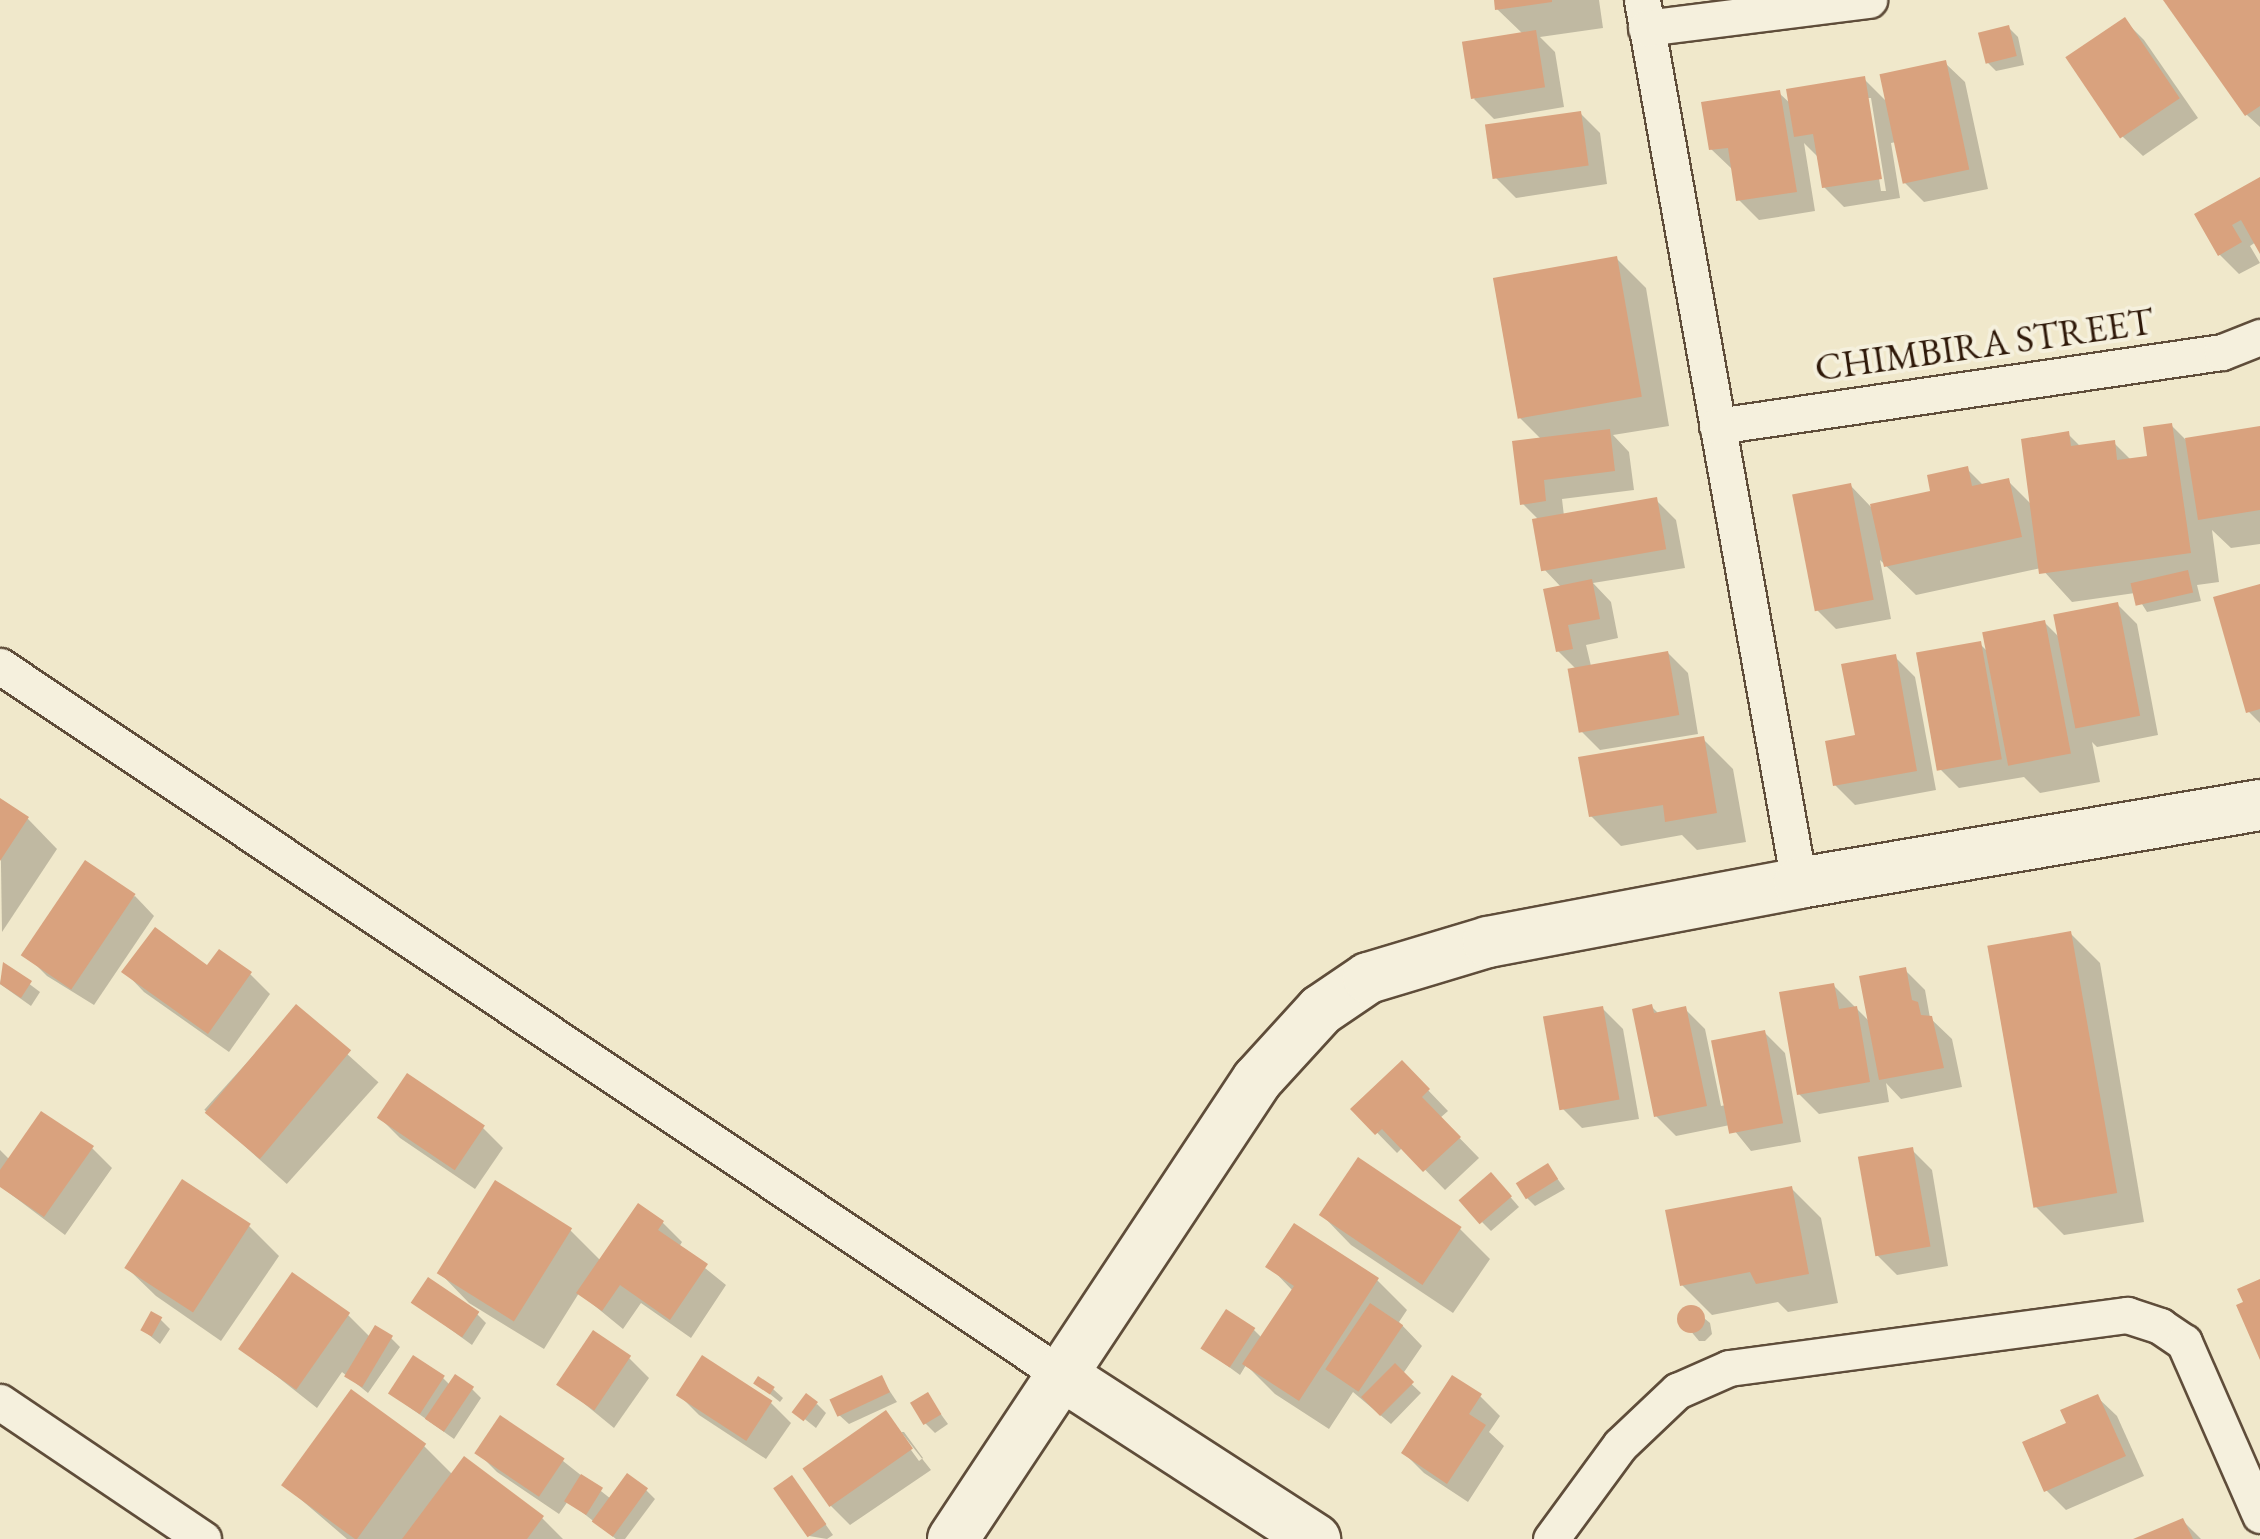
<!DOCTYPE html>
<html>
<head>
<meta charset="utf-8">
<style>
  body { margin:0 }
  #map { position:relative; width:2260px; height:1539px; overflow:hidden; background:#f0e8cb; font-family:"EB Garamond",serif }
  div>[style] { position:absolute }
  [style*='--x'] { left:calc(var(--x)*1px); top:calc(var(--y)*1px); width:calc(var(--w)*1px); rotate:calc(var(--a)*1deg) }
  .shadow>* { inset:0; background:#0003; transform-origin:0 0 }
  .building>* { inset:0; background:#d9a27e; transform-origin:0 0 }
  .round { border-radius:50% }
  .roads { filter:drop-shadow(2px 0 #5f4d3a) drop-shadow(-2px 0 #5f4d3a) drop-shadow(0 2px #5f4d3a) drop-shadow(0 -2px #5f4d3a) }
  .street>* { height:35px; margin:-17.5px; padding:0 17.5px; transform-origin:17.5px; border-radius:17.5px; background:#f5f0dd }
  .secondary>* { height:50px; margin:-25px; padding:0 25px; transform-origin:25px; border-radius:25px; background:#f5f0dd }
  span { translate:-50% -50%; white-space:nowrap; text-align:center; line-height:1.15; -webkit-text-stroke:8px #f5f0dd; paint-order:stroke }
  .street-label { font-size:38px; color:#2f1909 }
</style>
</head>
<body>
<div id="map">
  <div class="shadow">
    <div style="clip-path:polygon(1496px 0,1599px 0,1603px 28px,1540px 37px,1555px 52px,1564px 107px,1494px 119px,1474px 99px,1523px 34px,1497px 9px)"></div>
    <div style="clip-path:polygon(2166px 0,2260px 0,2260px 127px,2247px 115px)"></div>
    <div style="clip-path:polygon(2124px 20px,2144px 40px,2198px 118px,2143px 156px,2123px 137px,2069px 58px)"></div>
    <div style="clip-path:polygon(2009px 28px,2018px 37px,2024px 65px,1996px 71px,1987px 62px)"></div>
    <div style="clip-path:polygon(evenodd,1945px 63px,1965px 82px,1988px 189px,1924px 202px,1904px 182px,1896px 142px,1891px 143px,1900px 198px,1844px 207px,1824px 187px,1817px 156px,1804px 143px,1815px 211px,1759px 220px,1739px 200px,1732px 169px,1711px 149px,1779px 93px,1792px 105px,1864px 79px,1887px 102px,1945px 63px,1866px 98px,1871px 98px,1886px 191px,1881px 191px,1866px 98px)"></div>
    <div style="clip-path:polygon(1580px 113px,1600px 133px,1607px 184px,1516px 198px,1496px 178px)"></div>
    <div style="clip-path:polygon(2260px 180px,2260px 249px,2256px 242px,2250px 246px,2260px 263px,2239px 274px,2220px 255px,2197px 215px)"></div>
    <div style="clip-path:polygon(1616px 258px,1646px 288px,1669px 426px,1613px 435px,1629px 452px,1634px 490px,1562px 499px,1564px 516px,1656px 500px,1676px 520px,1685px 568px,1593px 583px,1611px 602px,1618px 638px,1586px 645px,1591px 666px,1668px 653px,1688px 673px,1698px 734px,1600px 750px,1580px 730px,1576px 669px,1558px 651px,1562px 588px,1543px 568px,1539px 520px,1522px 503px,1542px 440px,1518px 416px)"></div>
    <div style="clip-path:polygon(2171px 425px,2186px 440px,2260px 429px,2260px 544px,2231px 548px,2212px 530px,2219px 582px,2197px 585px,2201px 601px,2147px 612px,2135px 593px,2072px 602px,2041px 568px,1916px 595px,1880px 560px,1891px 619px,1836px 629px,1816px 609px,1851px 486px,1871px 507px,1933px 493px,1967px 469px,1984px 486px,2008px 481px,2032px 505px,2068px 434px,2081px 447px,2114px 443px,2132px 461px,2150px 458px)"></div>
    <div style="clip-path:polygon(2260px 587px,2260px 723px,2249px 712px)"></div>
    <div style="clip-path:polygon(2117px 604px,2137px 624px,2158px 735px,2097px 747px,2092px 742px,2100px 782px,2040px 793px,2024px 777px,1959px 788px,1939px 768px,1980px 644px,1988px 652px,2045px 623px,2061px 639px)"></div>
    <div style="clip-path:polygon(1895px 657px,1915px 677px,1936px 790px,1855px 805px,1835px 785px)"></div>
    <div style="clip-path:polygon(1703px 739px,1733px 769px,1746px 842px,1697px 850px,1682px 835px,1621px 846px,1591px 816px)"></div>
    <div style="clip-path:polygon(0 801px,28px 819px,57px 849px,2px 932px)"></div>
    <div style="clip-path:polygon(135px 896px,154px 916px,94px 1005px,47px 976px,27px 956px)"></div>
    <div style="clip-path:polygon(2070px 933px,2100px 963px,2144px 1222px,2064px 1235px,2034px 1205px)"></div>
    <div style="clip-path:polygon(4px 965px,40px 992px,31px 1006px,0 984px)"></div>
    <div style="clip-path:polygon(208px 968px,250px 974px,270px 994px,229px 1052px,144px 992px,125px 972px)"></div>
    <div style="clip-path:polygon(1905px 970px,1925px 990px,1930px 1018px,1952px 1039px,1962px 1087px,1901px 1099px,1886px 1083px,1889px 1102px,1819px 1114px,1799px 1094px,1834px 986px,1871px 1023px)"></div>
    <div style="clip-path:polygon(1652px 1007px,1659px 1014px,1685px 1009px,1705px 1029px,1721px 1106px,1726px 1105px,1765px 1033px,1785px 1053px,1801px 1142px,1751px 1151px,1730px 1125px,1676px 1136px,1656px 1116px)"></div>
    <div style="left:296px;top:1008px;width:111px;height:137px;rotate:42deg"></div>
    <div style="clip-path:polygon(1603px 1009px,1623px 1029px,1639px 1119px,1582px 1128px,1562px 1108px)"></div>
    <div style="clip-path:polygon(1402px 1063px,1448px 1111px,1440px 1118px,1479px 1158px,1445px 1190px,1403px 1147px,1397px 1153px,1354px 1109px)"></div>
    <div style="clip-path:polygon(380px 1118px,483px 1128px,503px 1148px,475px 1189px,400px 1138px)"></div>
    <div style="clip-path:polygon(92px 1148px,112px 1168px,65px 1235px,0 1186px,0 1150px,10px 1160px)"></div>
    <div style="clip-path:polygon(1912px 1150px,1932px 1170px,1948px 1266px,1897px 1275px,1877px 1255px)"></div>
    <div style="clip-path:polygon(1548px 1166px,1565px 1189px,1535px 1206px,1526px 1197px)"></div>
    <div style="clip-path:polygon(1500px 1185px,1519px 1207px,1491px 1231px,1482px 1222px)"></div>
    <div style="clip-path:polygon(1791px 1188px,1821px 1218px,1838px 1303px,1788px 1312px,1778px 1302px,1712px 1315px,1682px 1285px)"></div>
    <div style="clip-path:polygon(1322px 1215px,1460px 1229px,1490px 1259px,1453px 1313px,1351px 1245px)"></div>
    <div style="clip-path:polygon(662px 1222px,682px 1242px,679px 1247px,726px 1285px,691px 1338px,641px 1303px,623px 1329px,579px 1293px,544px 1349px,469px 1303px,440px 1273px,570px 1230px,601px 1261px)"></div>
    <div style="clip-path:polygon(249px 1226px,279px 1256px,221px 1341px,156px 1296px,126px 1267px)"></div>
    <div style="clip-path:polygon(1269px 1266px,1377px 1280px,1407px 1310px,1399px 1322px,1422px 1346px,1402px 1375px,1421px 1393px,1391px 1424px,1353px 1392px,1329px 1429px,1275px 1394px,1246px 1365px,1240px 1375px,1203px 1348px,1254px 1330px,1262px 1338px,1293px 1291px)"></div>
    <div style="clip-path:polygon(413px 1302px,477px 1314px,486px 1323px,472px 1345px)"></div>
    <div style="clip-path:polygon(1686px 1309px,1693px 1309px,1710px 1323px,1712px 1334px,1705px 1341px,1699px 1341px,1680px 1318px)"></div>
    <div style="clip-path:polygon(348px 1315px,370px 1337px,391px 1338px,400px 1347px,368px 1393px,342px 1372px,317px 1408px,241px 1348px)"></div>
    <div style="clip-path:polygon(160px 1319px,170px 1329px,160px 1344px,143px 1330px)"></div>
    <div style="clip-path:polygon(629px 1358px,649px 1378px,614px 1428px,559px 1383px)"></div>
    <div style="clip-path:polygon(443px 1378px,450px 1385px,472px 1389px,481px 1398px,454px 1439px,391px 1394px)"></div>
    <div style="clip-path:polygon(881px 1378px,897px 1402px,849px 1424px,839px 1415px)"></div>
    <div style="clip-path:polygon(756px 1383px,773px 1389px,783px 1398px,780px 1402px)"></div>
    <div style="clip-path:polygon(679px 1395px,771px 1403px,791px 1423px,766px 1459px,699px 1415px)"></div>
    <div style="clip-path:polygon(927px 1395px,948px 1424px,935px 1433px,925px 1423px)"></div>
    <div style="clip-path:polygon(1480px 1396px,1500px 1416px,1489px 1432px,1504px 1446px,1468px 1502px,1424px 1473px,1404px 1453px)"></div>
    <div style="clip-path:polygon(2097px 1397px,2117px 1416px,2144px 1476px,2066px 1510px,2046px 1490px,2069px 1424px)"></div>
    <div style="clip-path:polygon(817px 1404px,826px 1413px,816px 1428px,796px 1412px)"></div>
    <div style="clip-path:polygon(evenodd,886px 1413px,931px 1470px,850px 1525px,830px 1505px,886px 1413px,898px 1432px,904px 1432px,923px 1458px,919px 1461px,898px 1432px)"></div>
    <div style="clip-path:polygon(424px 1446px,453px 1475px,542px 1518px,563px 1539px,347px 1539px,284px 1485px)"></div>
    <div style="clip-path:polygon(477px 1452px,563px 1461px,611px 1499px,646px 1490px,655px 1499px,625px 1539px,616px 1539px,568px 1501px,559px 1514px,497px 1472px)"></div>
    <div style="clip-path:polygon(800px 1488px,833px 1535px,827px 1539px,809px 1536px)"></div>
    <div style="clip-path:polygon(2183px 1521px,2201px 1539px,2140px 1539px)"></div>
  </div>
  <div class="building">
    <div style="clip-path:polygon(1494px 0,1552px 0,1552px 2px,1495px 10px)"></div>
    <div style="clip-path:polygon(2163px 0,2260px 0,2260px 106px,2245px 116px)"></div>
    <div style="left:2125px;top:17px;width:98px;height:72px;rotate:56deg"></div>
    <div style="left:2009px;top:25px;width:32px;height:32px;rotate:76deg"></div>
    <div style="left:1536px;top:30px;width:58px;height:75px;rotate:81deg"></div>
    <div style="left:1946px;top:60px;width:112px;height:68px;rotate:78deg"></div>
    <div style="clip-path:polygon(1865px 76px,1882px 179px,1822px 188px,1813px 134px,1794px 137px,1786px 89px)"></div>
    <div style="clip-path:polygon(1780px 90px,1797px 192px,1736px 201px,1728px 148px,1709px 150px,1701px 102px)"></div>
    <div style="left:1581px;top:111px;width:55px;height:97px;rotate:82deg"></div>
    <div style="clip-path:polygon(2260px 177px,2260px 254px,2241px 220px,2232px 225px,2242px 242px,2218px 256px,2194px 214px)"></div>
    <div style="left:1617px;top:256px;width:143px;height:126px;rotate:80deg"></div>
    <div style="clip-path:polygon(2172px 423px,2191px 553px,2039px 574px,2021px 439px,2069px 431px,2071px 446px,2115px 440px,2117px 460px,2147px 456px,2143px 427px)"></div>
    <div style="clip-path:polygon(2260px 426px,2260px 510px,2198px 520px,2185px 438px)"></div>
    <div style="clip-path:polygon(1610px 429px,1615px 471px,1544px 480px,1546px 501px,1520px 505px,1512px 441px)"></div>
    <div style="clip-path:polygon(1968px 466px,1972px 486px,2009px 478px,2022px 537px,1884px 567px,1870px 504px,1930px 491px,1927px 475px)"></div>
    <div style="left:1851px;top:483px;width:119px;height:60px;rotate:79deg"></div>
    <div style="left:1657px;top:497px;width:53px;height:127px;rotate:80deg"></div>
    <div style="left:2188px;top:570px;width:23px;height:59px;rotate:77deg"></div>
    <div style="clip-path:polygon(1592px 579px,1600px 619px,1568px 625px,1573px 649px,1556px 652px,1543px 589px)"></div>
    <div style="clip-path:polygon(2260px 584px,2260px 709px,2246px 713px,2213px 597px)"></div>
    <div style="left:2118px;top:602px;width:116px;height:66px;rotate:79deg"></div>
    <div style="left:2045px;top:620px;width:136px;height:64px;rotate:79deg"></div>
    <div style="left:1981px;top:641px;width:120px;height:66px;rotate:80deg"></div>
    <div style="left:1668px;top:651px;width:65px;height:102px;rotate:80deg"></div>
    <div style="clip-path:polygon(1896px 654px,1917px 771px,1833px 786px,1825px 741px,1855px 735px,1841px 664px)"></div>
    <div style="clip-path:polygon(1704px 736px,1717px 813px,1665px 822px,1663px 805px,1589px 817px,1578px 757px)"></div>
    <div style="clip-path:polygon(0 798px,29px 817px,0 861px)"></div>
    <div style="left:85px;top:860px;width:61px;height:115px;rotate:34deg"></div>
    <div style="clip-path:polygon(155px 927px,207px 965px,219px 949px,252px 972px,208px 1034px,121px 972px)"></div>
    <div style="left:2071px;top:931px;width:266px;height:85px;rotate:80deg"></div>
    <div style="clip-path:polygon(3px 962px,32px 981px,21px 998px,0 984px)"></div>
    <div style="clip-path:polygon(1906px 967px,1912px 1000px,1918px 1002px,1921px 1015px,1932px 1016px,1944px 1068px,1879px 1080px,1859px 976px)"></div>
    <div style="clip-path:polygon(1834px 983px,1839px 1009px,1857px 1006px,1870px 1082px,1797px 1095px,1779px 992px)"></div>
    <div style="left:296px;top:1004px;width:72px;height:142px;rotate:40deg"></div>
    <div style="clip-path:polygon(1652px 1004px,1654px 1013px,1686px 1006px,1707px 1106px,1654px 1117px,1632px 1009px)"></div>
    <div style="left:1603px;top:1006px;width:95px;height:61px;rotate:80deg"></div>
    <div style="left:1765px;top:1030px;width:95px;height:55px;rotate:79deg"></div>
    <div style="clip-path:polygon(1402px 1060px,1430px 1089px,1422px 1097px,1461px 1137px,1423px 1172px,1382px 1129px,1375px 1135px,1350px 1109px)"></div>
    <div style="left:407px;top:1073px;width:94px;height:54px;rotate:34deg"></div>
    <div style="clip-path:polygon(41px 1111px,94px 1146px,44px 1217px,0 1187px,0 1170px)"></div>
    <div style="left:1913px;top:1147px;width:101px;height:56px;rotate:80deg"></div>
    <div style="left:1358px;top:1157px;width:125px;height:70px;rotate:34deg"></div>
    <div style="left:1548px;top:1163px;width:19px;height:38px;rotate:58deg"></div>
    <div style="left:1491px;top:1172px;width:32px;height:43px;rotate:49deg"></div>
    <div style="left:182px;top:1179px;width:82px;height:106px;rotate:33deg"></div>
    <div style="left:495px;top:1180px;width:91px;height:110px;rotate:32deg"></div>
    <div style="clip-path:polygon(1792px 1186px,1809px 1274px,1756px 1284px,1750px 1272px,1680px 1286px,1665px 1210px)"></div>
    <div style="clip-path:polygon(638px 1203px,664px 1221px,658px 1230px,708px 1264px,670px 1320px,620px 1285px,602px 1311px,576px 1293px)"></div>
    <div style="clip-path:polygon(1294px 1223px,1379px 1278px,1299px 1401px,1242px 1364px,1294px 1286px,1265px 1267px)"></div>
    <div style="left:292px;top:1272px;width:71px;height:94px;rotate:35deg"></div>
    <div style="left:428px;top:1277px;width:62px;height:31px;rotate:34deg"></div>
    <div style="clip-path:polygon(2260px 1279px,2260px 1360px,2236px 1305px,2243px 1302px,2237px 1289px)"></div>
    <div style="left:1370px;top:1303px;width:40px;height:80px;rotate:34deg"></div>
    <div class="round" style="left:1677px;top:1305px;width:28px;height:28px"></div>
    <div style="left:1226px;top:1309px;width:35px;height:47px;rotate:33deg"></div>
    <div style="left:151px;top:1311px;width:13px;height:22px;rotate:29deg"></div>
    <div style="left:375px;top:1325px;width:21px;height:60px;rotate:31deg"></div>
    <div style="left:593px;top:1330px;width:46px;height:66px;rotate:34deg"></div>
    <div style="left:413px;top:1355px;width:38px;height:46px;rotate:33deg"></div>
    <div style="left:702px;top:1355px;width:84px;height:48px;rotate:33deg"></div>
    <div style="left:1395px;top:1363px;width:27px;height:48px;rotate:45deg"></div>
    <div style="left:455px;top:1374px;width:23px;height:54px;rotate:34deg"></div>
    <div style="left:882px;top:1375px;width:19px;height:58px;rotate:65deg"></div>
    <div style="clip-path:polygon(1452px 1375px,1482px 1394px,1469px 1414px,1486px 1425px,1447px 1484px,1401px 1453px)"></div>
    <div style="left:758px;top:1376px;width:20px;height:9px;rotate:33deg"></div>
    <div style="left:351px;top:1389px;width:93px;height:119px;rotate:36deg"></div>
    <div style="left:928px;top:1392px;width:26px;height:21px;rotate:59deg"></div>
    <div style="left:806px;top:1393px;width:15px;height:24px;rotate:37deg"></div>
    <div style="clip-path:polygon(2098px 1394px,2126px 1456px,2044px 1492px,2022px 1442px,2066px 1423px,2060px 1410px)"></div>
    <div style="left:886px;top:1410px;width:47px;height:102px;rotate:55deg"></div>
    <div style="left:500px;top:1415px;width:78px;height:46px;rotate:34deg"></div>
    <div style="clip-path:polygon(464px 1456px,544px 1516px,527px 1539px,402px 1539px)"></div>
    <div style="left:627px;top:1473px;width:26px;height:60px;rotate:36deg"></div>
    <div style="left:581px;top:1474px;width:26px;height:32px;rotate:32deg"></div>
    <div style="left:792px;top:1475px;width:60px;height:23px;rotate:55deg"></div>
    <div style="clip-path:polygon(2183px 1518px,2193px 1539px,2133px 1539px)"></div>
  </div>
  <div class="roads">
    <div class="street">
      <div style="--x:1642;--y:0;--w:897;--a:79.92"></div>
      <div style="--x:1646;--y:28;--w:225;--a:-7.2"></div>
      <div style="--x:1717;--y:426;--w:510;--a:-8.34"></div>
      <div style="--x:2222;--y:352;--w:41;--a:-21.5"></div>
      <div style="--x:0;--y:666;--w:1275;--a:33.74"></div>
      <div style="--x:0;--y:1402;--w:245;--a:34"></div>
      <div style="--x:1551;--y:1539;--w:117;--a:-53.7"></div>
      <div style="--x:1620;--y:1445;--w:79;--a:-43.5"></div>
      <div style="--x:1677;--y:1391;--w:57;--a:-23.9"></div>
      <div style="--x:1729;--y:1368;--w:402;--a:-7.6"></div>
      <div style="--x:2127;--y:1315;--w:35;--a:18"></div>
      <div style="--x:2160;--y:1326;--w:29;--a:34"></div>
      <div style="--x:2184;--y:1342;--w:189;--a:66.3"></div>
    </div>
    <div class="secondary">
      <div style="--x:1060;--y:1374;--w:304;--a:32.9"></div>
      <div style="--x:953;--y:1539;--w:551;--a:-56.48"></div>
      <div style="--x:1257;--y:1080;--w:95;--a:-47.6"></div>
      <div style="--x:1321;--y:1010;--w:57;--a:-34.2"></div>
      <div style="--x:1368;--y:978;--w:125;--a:-16.7"></div>
      <div style="--x:1488;--y:942;--w:317;--a:-10.7"></div>
      <div style="--x:1799;--y:883;--w:468;--a:-9.6"></div>
    </div>
  </div>
  <div class="street-label">
    <span style="left:1984px;top:344px;rotate:-8deg">CHIMBIRA STREET</span>
  </div>
</div>
</body>
</html>
